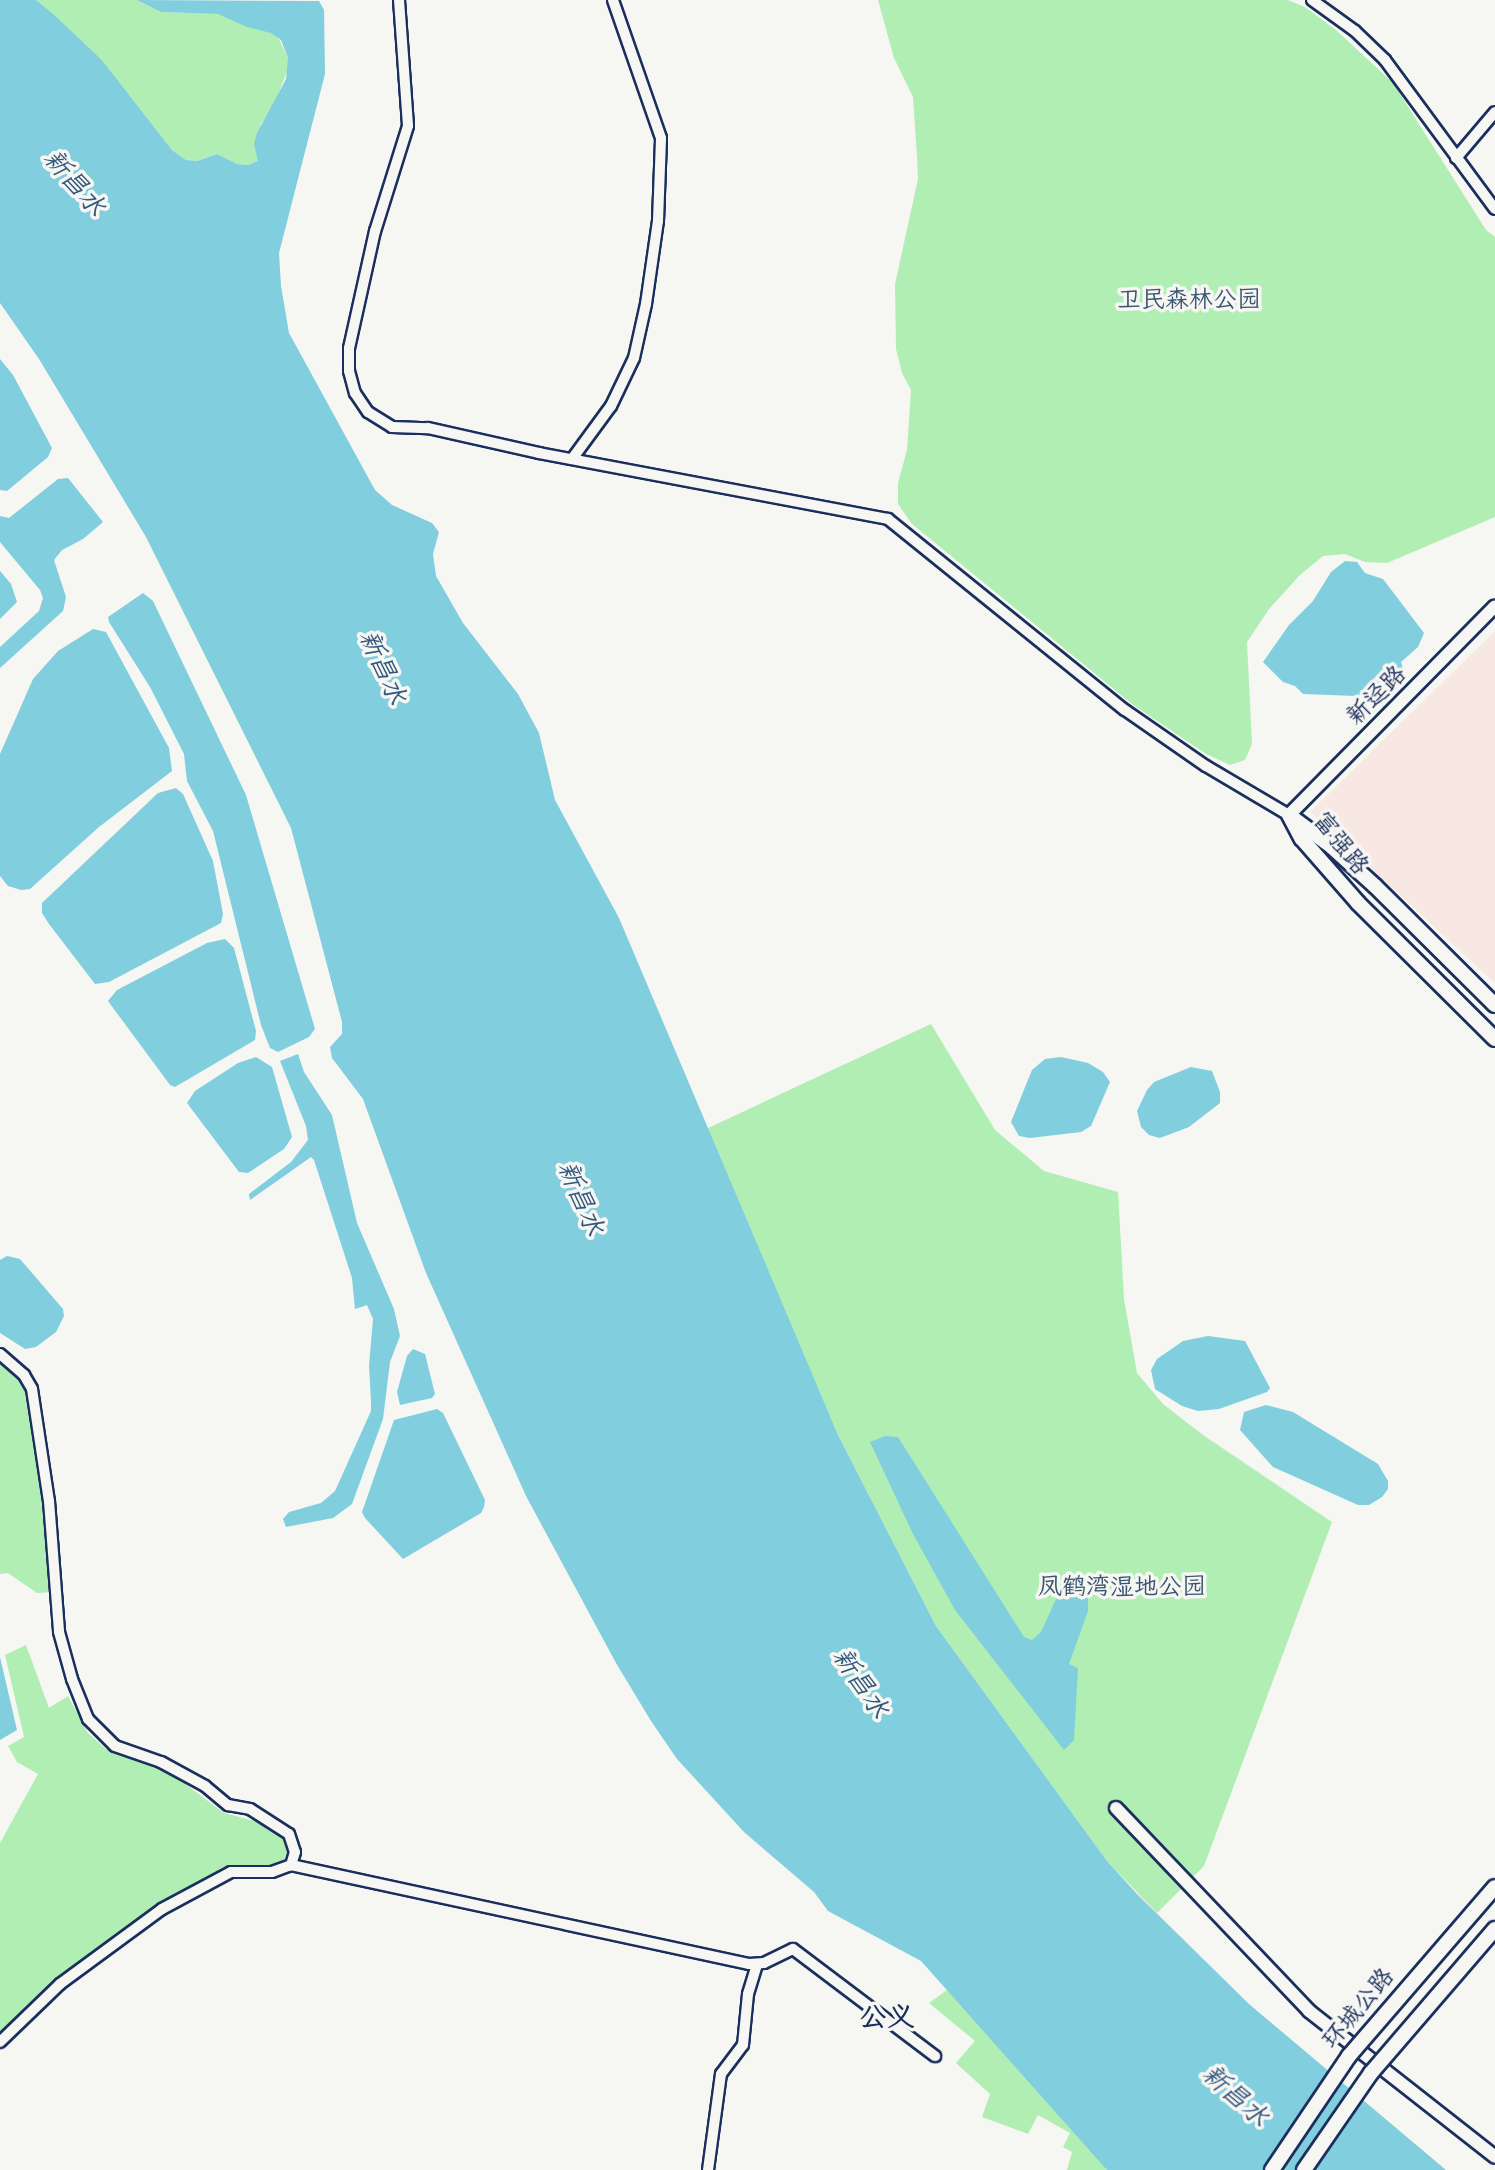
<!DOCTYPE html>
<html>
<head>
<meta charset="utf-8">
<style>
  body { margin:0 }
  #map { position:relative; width:1495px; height:2170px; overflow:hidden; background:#f6f6f2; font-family:Mynerve,"LXGW WenKai TC",sans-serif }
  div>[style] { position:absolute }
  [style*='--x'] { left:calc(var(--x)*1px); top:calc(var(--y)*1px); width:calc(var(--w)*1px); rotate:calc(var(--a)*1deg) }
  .built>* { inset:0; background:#f7e8e3 }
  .green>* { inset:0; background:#b0eeb4 }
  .water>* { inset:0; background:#81cedf }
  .roads { filter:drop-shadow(2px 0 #1b2f5e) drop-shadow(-2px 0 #1b2f5e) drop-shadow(0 2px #1b2f5e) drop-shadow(0 -2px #1b2f5e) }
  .minor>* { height:10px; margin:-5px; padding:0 5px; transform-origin:5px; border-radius:5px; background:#f6f6f2 }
  .tertiary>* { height:12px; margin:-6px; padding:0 6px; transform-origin:6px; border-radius:6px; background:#f6f6f2 }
  .secondary>* { height:14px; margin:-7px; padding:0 7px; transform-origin:7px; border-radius:7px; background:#f6f6f2 }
  .bridges { filter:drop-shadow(2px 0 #1b2f5e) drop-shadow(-2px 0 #1b2f5e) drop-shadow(0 2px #1b2f5e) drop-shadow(0 -2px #1b2f5e) }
  .primary-bridge>* { height:14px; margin:-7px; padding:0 7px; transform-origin:7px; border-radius:7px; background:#f6f6f2 }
  span { translate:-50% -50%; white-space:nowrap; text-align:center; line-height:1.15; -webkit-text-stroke:7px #f6f6f2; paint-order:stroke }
  .park-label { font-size:24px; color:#39556f }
  .street-label { font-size:24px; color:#1b2f5e }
  .water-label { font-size:26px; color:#34577e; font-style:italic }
  .quarter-label { font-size:28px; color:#1b2f5e; font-weight:700 }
</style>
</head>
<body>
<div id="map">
  <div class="built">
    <div style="clip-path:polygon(1495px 631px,1495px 983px,1310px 812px)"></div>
  </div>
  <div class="green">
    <div style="clip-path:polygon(36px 0,137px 0,161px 12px,218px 14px,277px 35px,288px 58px,288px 69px,273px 107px,261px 124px,258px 161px,248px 165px,237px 164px,217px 154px,197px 161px,186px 160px,172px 150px,102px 60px)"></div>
    <div style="clip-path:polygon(878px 0,1288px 0,1305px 7px,1336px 30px,1393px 83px,1486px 230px,1495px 237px,1495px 517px,1387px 563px,1365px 562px,1345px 554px,1323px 556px,1299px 576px,1269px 609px,1247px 642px,1252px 744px,1245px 760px,1230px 765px,1206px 754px,1132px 704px,912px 524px,898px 504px,898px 483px,907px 450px,911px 390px,902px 373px,896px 349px,895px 284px,918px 179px,917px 157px,913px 97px,894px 58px)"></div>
    <div style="clip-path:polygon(931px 1024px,995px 1130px,1044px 1171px,1118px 1192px,1124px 1299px,1137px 1373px,1163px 1404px,1203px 1435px,1332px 1522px,1204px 1866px,1157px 1913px,1107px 1861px,936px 1626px,838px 1435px,706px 1129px)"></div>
    <div style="clip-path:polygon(0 1360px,18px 1375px,26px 1389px,41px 1471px,52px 1592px,37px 1593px,8px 1573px,0 1574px)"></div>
    <div style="clip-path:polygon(26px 1645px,49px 1708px,68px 1696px,88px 1733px,106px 1749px,164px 1768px,224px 1813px,263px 1823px,284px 1840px,288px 1850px,284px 1860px,271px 1868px,238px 1866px,217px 1873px,113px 1937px,37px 2001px,0 2037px,0 1843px,38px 1774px,17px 1762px,8px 1746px,24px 1737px,5px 1655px)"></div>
    <div style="clip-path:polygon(947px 1990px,1101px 2161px,1107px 2170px,1067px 2170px,1072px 2152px,1063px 2147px,1070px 2133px,1038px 2115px,1028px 2134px,982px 2117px,990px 2094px,956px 2063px,975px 2041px,929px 2003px)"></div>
  </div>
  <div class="water">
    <div style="clip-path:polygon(0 0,36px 0,53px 14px,102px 60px,172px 150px,186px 160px,197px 161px,217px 154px,237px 164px,248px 165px,258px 161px,254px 144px,257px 133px,286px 79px,288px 58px,281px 40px,271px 33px,247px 27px,218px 14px,161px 12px,137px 0,319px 1px,324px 10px,325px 74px,279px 253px,281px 286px,289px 333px,375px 490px,392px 505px,432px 523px,439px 532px,433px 554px,436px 576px,463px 623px,518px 694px,539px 733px,555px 800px,619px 918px,838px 1435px,936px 1626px,1107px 1861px,1137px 1894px,1249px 2004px,1446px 2170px,1107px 2170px,921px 1961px,828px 1911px,814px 1892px,744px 1832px,677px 1759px,651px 1721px,616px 1663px,526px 1496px,426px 1273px,363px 1099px,332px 1058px,330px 1047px,342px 1034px,342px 1022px,291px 828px,146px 537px,39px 359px,0 303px)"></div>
    <div style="clip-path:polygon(0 359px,13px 375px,52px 448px,48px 457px,7px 491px,0 490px)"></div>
    <div style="clip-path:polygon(68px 478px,103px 522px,83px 539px,62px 550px,54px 560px,66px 597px,63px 611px,0 668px,0 647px,39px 611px,43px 598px,40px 590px,0 542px,0 516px,9px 518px,58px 479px)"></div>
    <div style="clip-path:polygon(1345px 561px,1357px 562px,1365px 573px,1383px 579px,1424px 633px,1418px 647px,1401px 662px,1403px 668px,1380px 690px,1362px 700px,1356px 696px,1303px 694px,1295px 686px,1283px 682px,1263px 662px,1289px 625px,1313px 601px,1331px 572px)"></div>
    <div style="clip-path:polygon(0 571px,11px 584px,17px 602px,0 619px)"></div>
    <div style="clip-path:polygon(143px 593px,153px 601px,246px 795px,315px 1029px,309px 1037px,278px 1052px,270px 1048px,261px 1025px,213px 831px,187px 781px,184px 754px,150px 687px,109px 622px,108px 617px)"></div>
    <div style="clip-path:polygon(93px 629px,106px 632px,169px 748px,172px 771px,99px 827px,30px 889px,21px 890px,8px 886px,0 876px,0 754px,33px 679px,58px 651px)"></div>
    <div style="clip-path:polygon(176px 788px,183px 794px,213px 861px,223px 914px,221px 923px,109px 982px,95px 984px,49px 924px,42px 913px,42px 903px,158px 793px)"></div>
    <div style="clip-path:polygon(225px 939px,234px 948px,256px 1031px,255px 1040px,175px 1087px,170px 1085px,108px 1001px,117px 990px,207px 943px)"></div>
    <div style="clip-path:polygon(298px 1054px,304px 1072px,332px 1115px,357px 1223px,394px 1309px,400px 1336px,390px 1362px,383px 1419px,352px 1504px,333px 1518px,286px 1527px,283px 1519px,289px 1512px,321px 1503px,335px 1491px,371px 1411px,371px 1402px,369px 1365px,373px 1319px,367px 1305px,355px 1309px,352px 1278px,314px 1160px,311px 1157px,250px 1200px,249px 1194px,291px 1162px,308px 1140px,306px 1126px,280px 1061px)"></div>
    <div style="clip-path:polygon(256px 1057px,272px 1067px,292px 1137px,284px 1149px,248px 1173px,239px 1172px,187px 1103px,195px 1091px,238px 1063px)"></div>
    <div style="clip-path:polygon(1061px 1057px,1088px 1063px,1103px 1072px,1110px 1082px,1091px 1126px,1081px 1132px,1030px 1138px,1019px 1136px,1011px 1122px,1032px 1070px,1045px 1059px)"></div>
    <div style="clip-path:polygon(1191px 1067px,1212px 1071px,1220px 1092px,1220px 1103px,1189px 1127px,1160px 1138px,1149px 1135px,1141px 1127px,1137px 1111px,1147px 1090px,1154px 1082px)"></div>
    <div style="clip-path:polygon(7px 1256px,20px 1259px,63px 1309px,64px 1316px,56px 1332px,36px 1347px,25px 1349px,0 1333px,0 1260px)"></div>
    <div style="clip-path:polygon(1208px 1336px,1245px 1341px,1270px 1388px,1267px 1392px,1219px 1409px,1198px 1411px,1182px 1406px,1155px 1389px,1151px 1370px,1157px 1359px,1183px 1341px)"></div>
    <div style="clip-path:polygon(413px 1349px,425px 1354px,435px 1394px,432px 1398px,400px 1405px,397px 1392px,407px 1356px)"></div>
    <div style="clip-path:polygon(1266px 1405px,1293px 1412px,1378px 1464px,1388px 1481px,1388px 1489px,1382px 1497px,1369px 1505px,1358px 1505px,1273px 1467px,1240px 1430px,1244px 1412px)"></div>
    <div style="clip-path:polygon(437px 1409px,443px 1413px,485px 1500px,484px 1507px,481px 1513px,403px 1559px,365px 1518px,362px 1512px,394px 1420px)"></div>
    <div style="clip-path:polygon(885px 1436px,898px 1437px,1024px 1637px,1032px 1640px,1041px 1632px,1067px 1575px,1075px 1577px,1082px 1587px,1088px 1599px,1088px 1611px,1069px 1664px,1078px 1668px,1074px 1740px,1064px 1750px,955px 1610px,913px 1534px,870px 1442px)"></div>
    <div style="clip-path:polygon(0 1657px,17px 1730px,0 1740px)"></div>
  </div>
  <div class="roads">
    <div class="minor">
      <div style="--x:399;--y:0;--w:126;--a:85.9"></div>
      <div style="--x:408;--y:126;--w:110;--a:107.4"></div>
      <div style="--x:375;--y:231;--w:120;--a:102.5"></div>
      <div style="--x:349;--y:348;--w:23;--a:90"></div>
      <div style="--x:349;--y:371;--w:23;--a:75"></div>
      <div style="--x:355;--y:393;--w:23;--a:56"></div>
      <div style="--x:368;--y:412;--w:28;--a:32"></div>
      <div style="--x:392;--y:427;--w:36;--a:2"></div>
      <div style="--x:428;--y:428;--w:114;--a:12.7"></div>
      <div style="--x:539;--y:453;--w:355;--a:10.7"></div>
      <div style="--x:888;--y:519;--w:304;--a:38.9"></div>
      <div style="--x:1125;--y:710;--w:98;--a:34.7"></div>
      <div style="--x:1206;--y:766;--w:96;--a:30.6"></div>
      <div style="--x:1312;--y:0;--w:53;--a:35.8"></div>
      <div style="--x:1355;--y:31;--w:42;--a:44"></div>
      <div style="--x:1385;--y:60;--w:185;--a:53.6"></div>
      <div style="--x:1456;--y:158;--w:60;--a:-49.7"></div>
      <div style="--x:572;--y:459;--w:66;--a:-53.7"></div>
      <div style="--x:611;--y:406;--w:53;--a:-64.4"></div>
      <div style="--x:634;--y:358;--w:55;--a:-77.5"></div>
      <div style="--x:646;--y:304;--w:84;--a:-81.8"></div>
      <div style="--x:658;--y:221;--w:83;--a:-87.9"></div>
      <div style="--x:661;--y:138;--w:146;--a:-109.2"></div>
      <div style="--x:0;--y:1354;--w:32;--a:41"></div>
      <div style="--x:24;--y:1375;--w:16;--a:60"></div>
      <div style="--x:32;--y:1389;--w:113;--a:81.4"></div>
      <div style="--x:49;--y:1501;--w:131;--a:85.6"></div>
      <div style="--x:59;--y:1632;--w:49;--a:74.5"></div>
      <div style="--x:72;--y:1679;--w:43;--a:68.2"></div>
      <div style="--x:88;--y:1719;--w:38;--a:45"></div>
      <div style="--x:115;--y:1746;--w:49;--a:19.2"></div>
      <div style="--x:161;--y:1762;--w:50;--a:28.6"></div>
      <div style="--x:205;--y:1786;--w:30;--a:40"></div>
      <div style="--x:228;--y:1805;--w:22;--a:10"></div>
      <div style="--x:250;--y:1809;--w:46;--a:32.7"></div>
      <div style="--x:289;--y:1834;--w:19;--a:72"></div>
      <div style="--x:295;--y:1852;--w:14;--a:107"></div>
      <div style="--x:0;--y:2042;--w:83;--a:-44"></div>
      <div style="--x:60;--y:1984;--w:127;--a:-36.3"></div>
      <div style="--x:162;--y:1909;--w:78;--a:-28.2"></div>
      <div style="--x:231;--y:1872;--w:41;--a:0"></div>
      <div style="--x:272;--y:1872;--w:20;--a:-20"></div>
      <div style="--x:291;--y:1865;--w:469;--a:12.2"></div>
      <div style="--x:749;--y:1964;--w:15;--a:-4"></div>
      <div style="--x:764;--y:1963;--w:32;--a:-26"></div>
      <div style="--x:793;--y:1949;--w:178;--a:37"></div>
      <div style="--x:708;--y:2170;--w:97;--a:-82.3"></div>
      <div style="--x:721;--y:2074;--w:36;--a:-53"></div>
      <div style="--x:743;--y:2045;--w:51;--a:-84.4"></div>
      <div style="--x:748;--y:1994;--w:30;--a:-73"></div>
    </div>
    <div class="tertiary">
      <div style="--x:1289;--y:815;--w:293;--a:-45.4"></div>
      <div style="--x:1116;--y:1808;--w:280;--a:46.4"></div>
      <div style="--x:1309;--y:2011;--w:236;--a:38.1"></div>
    </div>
    <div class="secondary">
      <div style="--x:1289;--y:815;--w:27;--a:62"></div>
      <div style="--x:1302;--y:839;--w:85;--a:48.8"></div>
      <div style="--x:1358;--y:903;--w:193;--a:44.8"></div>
      <div style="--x:1293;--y:818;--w:49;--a:36.6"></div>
      <div style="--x:1332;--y:847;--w:58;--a:42.2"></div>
      <div style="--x:1375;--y:886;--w:169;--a:44.8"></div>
    </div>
  </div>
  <div class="bridges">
    <div class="primary-bridge">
      <div style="--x:1272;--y:2170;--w:138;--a:-56"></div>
      <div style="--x:1349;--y:2056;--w:223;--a:-49.2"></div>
      <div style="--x:1304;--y:2170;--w:118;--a:-55.4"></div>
      <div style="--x:1371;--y:2073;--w:190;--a:-49.3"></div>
    </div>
  </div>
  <div class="park-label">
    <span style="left:1189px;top:301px">卫民森林公园</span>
    <span style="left:1122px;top:1588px">凤鹤湾湿地公园</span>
  </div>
  <div class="street-label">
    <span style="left:1377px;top:696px;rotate:-45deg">新迳路</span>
    <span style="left:1340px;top:844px;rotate:51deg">富强路</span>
    <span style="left:1359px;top:2009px;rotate:-50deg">环城公路</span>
  </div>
  <div class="water-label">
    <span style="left:73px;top:184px;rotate:49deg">新昌水</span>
    <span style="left:381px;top:668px;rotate:66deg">新昌水</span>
    <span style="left:579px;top:1199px;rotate:67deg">新昌水</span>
    <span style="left:859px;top:1684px;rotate:56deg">新昌水</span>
    <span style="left:1234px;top:2097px;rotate:42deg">新昌水</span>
  </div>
  <div class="quarter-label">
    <span style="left:887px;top:2019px">公义</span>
  </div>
</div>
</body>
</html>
